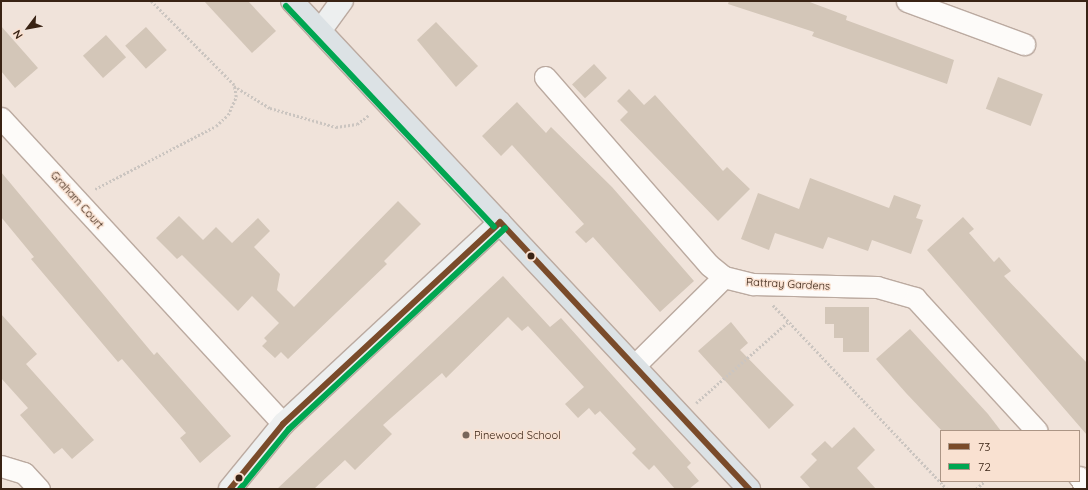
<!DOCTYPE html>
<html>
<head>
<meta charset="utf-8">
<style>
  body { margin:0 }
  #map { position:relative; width:1088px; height:490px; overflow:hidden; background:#f0e3da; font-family:Quicksand,sans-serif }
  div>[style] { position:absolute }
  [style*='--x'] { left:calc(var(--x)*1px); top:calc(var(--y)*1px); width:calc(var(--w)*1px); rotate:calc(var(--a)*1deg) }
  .building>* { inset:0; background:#d3c6b8; transform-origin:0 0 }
  .path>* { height:2.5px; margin-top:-1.25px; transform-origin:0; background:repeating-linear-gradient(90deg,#cbc5c0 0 2px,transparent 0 4px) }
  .roads { filter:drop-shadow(1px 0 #bbaaa0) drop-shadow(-1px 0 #bbaaa0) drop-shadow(0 1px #bbaaa0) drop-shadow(0 -1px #bbaaa0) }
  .street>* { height:21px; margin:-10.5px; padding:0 10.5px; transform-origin:10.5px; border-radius:10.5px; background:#fdfbf9 }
  .secondary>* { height:22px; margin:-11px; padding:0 11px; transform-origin:11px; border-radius:11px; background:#edefef }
  .primary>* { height:22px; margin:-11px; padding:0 11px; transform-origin:11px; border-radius:11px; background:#dce2e5 }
  .bus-1>* { height:6px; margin:-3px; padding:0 3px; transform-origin:3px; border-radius:3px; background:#7a4b2a }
  .bus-2>* { height:6px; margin:-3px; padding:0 3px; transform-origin:3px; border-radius:3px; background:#00a651 }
  .dots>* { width:11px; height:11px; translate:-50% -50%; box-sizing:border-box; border:2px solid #f9e1d1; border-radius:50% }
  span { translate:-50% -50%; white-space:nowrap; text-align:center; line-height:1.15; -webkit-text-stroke:3px #f9e1d1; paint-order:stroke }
  .street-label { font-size:11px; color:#392314 }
  .poi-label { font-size:11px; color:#392314 }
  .left { translate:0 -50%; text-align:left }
  .frame { position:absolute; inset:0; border:2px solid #392314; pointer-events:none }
  .legend { position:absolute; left:940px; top:430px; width:140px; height:52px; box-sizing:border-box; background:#f9e1d1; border:1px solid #ac9585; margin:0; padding:5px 7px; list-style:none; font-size:12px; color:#392314 }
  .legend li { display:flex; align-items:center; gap:8px; height:20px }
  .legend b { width:20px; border:1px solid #ac9585 }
  .north { position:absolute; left:8px; top:8px; width:40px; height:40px; -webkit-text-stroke:3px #f9e1d1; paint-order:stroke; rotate:238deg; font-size:11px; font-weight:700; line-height:16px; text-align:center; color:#392314 }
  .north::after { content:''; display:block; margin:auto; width:14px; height:18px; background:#392314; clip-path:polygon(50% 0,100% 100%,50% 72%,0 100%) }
</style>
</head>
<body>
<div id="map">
  <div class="building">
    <div style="clip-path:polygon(204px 1px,248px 1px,276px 31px,252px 53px)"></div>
    <div style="clip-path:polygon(729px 1px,807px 1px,847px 16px,846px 20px,954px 60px,947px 84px,812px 36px,814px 32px,728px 4px)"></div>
    <div style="clip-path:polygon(436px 22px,478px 66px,456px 87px,417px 40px)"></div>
    <div style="clip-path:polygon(1px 26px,38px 68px,15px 88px,1px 71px)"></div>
    <div style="left:146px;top:27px;width:31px;height:28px;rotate:48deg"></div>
    <div style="left:106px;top:35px;width:30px;height:31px;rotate:48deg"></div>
    <div style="left:594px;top:64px;width:19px;height:30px;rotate:47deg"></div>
    <div style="left:998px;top:77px;width:48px;height:34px;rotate:21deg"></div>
    <div style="clip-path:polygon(629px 89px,644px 105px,655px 95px,723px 171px,727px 167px,750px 189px,718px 221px,620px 120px,628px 112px,617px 101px)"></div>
    <div style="clip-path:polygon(517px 102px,546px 133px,551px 127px,612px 187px,694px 281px,660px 312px,593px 237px,586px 243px,575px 232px,584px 224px,512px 145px,501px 156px,482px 136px)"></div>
    <div style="clip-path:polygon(1px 172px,154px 355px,157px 352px,231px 436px,200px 463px,180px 438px,186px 433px,122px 359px,118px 362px,31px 259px,34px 257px,1px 217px)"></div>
    <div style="clip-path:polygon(810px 178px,889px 208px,894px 195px,921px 205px,916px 218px,923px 220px,911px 254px,872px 240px,868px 251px,828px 237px,823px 249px,775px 233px,769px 250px,741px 239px,758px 193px,799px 209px)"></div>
    <div style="clip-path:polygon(398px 201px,421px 224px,384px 261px,387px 264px,288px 359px,281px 352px,275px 358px,262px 346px,267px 341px,264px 338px,279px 323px,252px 296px,238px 311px,182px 255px,177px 259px,156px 238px,179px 216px,203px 240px,216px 227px,232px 243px,258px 218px,270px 231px,254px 247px,280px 274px,277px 290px,294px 307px)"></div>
    <div style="clip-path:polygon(963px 217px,974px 229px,969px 233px,994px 262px,999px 257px,1011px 271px,1004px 276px,1087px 363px,1087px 435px,927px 250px)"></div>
    <div style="clip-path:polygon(503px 276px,550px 327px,561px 318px,691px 463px,687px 467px,699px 481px,689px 489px,675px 489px,654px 465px,649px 470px,632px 453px,636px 449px,600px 411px,595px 415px,589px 408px,578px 418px,565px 404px,584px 387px,528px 326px,522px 331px,508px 317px,446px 378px,442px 373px,383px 425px,392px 434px,355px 470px,345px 460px,314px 489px,277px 489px)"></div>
    <div style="clip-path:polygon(825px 307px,869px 307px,869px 352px,843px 352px,843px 338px,834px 338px,834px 324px,825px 324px)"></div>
    <div style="clip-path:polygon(1px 314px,37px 354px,26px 364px,94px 440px,72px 459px,62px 448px,54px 454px,20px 415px,28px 408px,1px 378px)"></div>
    <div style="clip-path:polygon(731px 322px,748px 343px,740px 350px,794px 405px,769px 429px,698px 351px)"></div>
    <div style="clip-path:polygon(910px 329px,988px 414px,1001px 431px,942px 431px,906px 393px,876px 359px)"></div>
    <div style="clip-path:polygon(854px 427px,875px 450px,857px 468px,876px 489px,811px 489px,800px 477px,817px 460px,811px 454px,825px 441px,832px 448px)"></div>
  </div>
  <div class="path">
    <div style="--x:234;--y:86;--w:42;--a:31.4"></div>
    <div style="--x:270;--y:108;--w:69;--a:16.1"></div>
    <div style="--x:336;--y:127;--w:21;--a:-8"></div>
    <div style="--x:357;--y:124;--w:15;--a:-37"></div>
    <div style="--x:95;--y:189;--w:136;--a:-27.5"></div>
    <div style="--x:216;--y:126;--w:16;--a:-43"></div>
    <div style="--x:228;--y:115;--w:20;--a:-66"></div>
    <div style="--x:236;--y:97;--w:12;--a:-99"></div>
    <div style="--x:234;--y:85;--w:118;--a:-134.7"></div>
    <div style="--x:773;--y:305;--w:253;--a:46.6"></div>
    <div style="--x:696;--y:403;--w:123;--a:-41.4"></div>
    <div style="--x:976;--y:489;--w:12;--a:-42"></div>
  </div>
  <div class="roads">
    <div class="street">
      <div style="--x:907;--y:1;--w:125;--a:20.2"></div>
      <div style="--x:545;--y:77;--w:249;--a:48.9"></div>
      <div style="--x:709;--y:265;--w:19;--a:39"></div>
      <div style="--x:724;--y:277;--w:30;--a:14"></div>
      <div style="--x:753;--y:284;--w:124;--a:1.4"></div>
      <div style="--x:877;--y:287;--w:40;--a:16"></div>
      <div style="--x:915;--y:298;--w:180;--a:47.5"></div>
      <div style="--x:1;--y:118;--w:416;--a:47.3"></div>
      <div style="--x:635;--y:365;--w:125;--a:-44.7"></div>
      <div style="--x:1;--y:466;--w:24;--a:17"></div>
      <div style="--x:24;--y:473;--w:22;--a:47"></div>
      <div style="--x:1079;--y:477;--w:12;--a:48"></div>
    </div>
    <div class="secondary">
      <div style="--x:320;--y:31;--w:37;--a:-54"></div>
      <div style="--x:230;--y:489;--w:84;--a:-50.8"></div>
      <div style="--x:283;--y:424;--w:296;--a:-42.9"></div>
    </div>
    <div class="primary">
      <div style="--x:292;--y:1;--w:669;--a:46.88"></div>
    </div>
  </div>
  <div class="bus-1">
    <div style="--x:500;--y:222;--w:365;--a:47"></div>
    <div style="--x:230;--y:489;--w:84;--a:-50.8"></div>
    <div style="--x:283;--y:424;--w:296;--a:-42.9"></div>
  </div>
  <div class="bus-2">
    <div style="--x:286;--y:6;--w:303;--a:46.7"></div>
    <div style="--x:240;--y:489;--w:77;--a:-50.8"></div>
    <div style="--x:289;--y:429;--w:295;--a:-42.9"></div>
  </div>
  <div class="dots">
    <div style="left:531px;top:256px;background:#392314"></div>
    <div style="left:466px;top:435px;background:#796659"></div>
    <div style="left:239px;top:478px;background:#392314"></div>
  </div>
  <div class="street-label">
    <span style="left:77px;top:200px;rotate:48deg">Graham Court</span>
    <span style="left:788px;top:284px;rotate:3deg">Rattray Gardens</span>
  </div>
  <div class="poi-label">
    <span class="left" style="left:474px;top:435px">Pinewood School</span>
  </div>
  <div class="frame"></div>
  <ul class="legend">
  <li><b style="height:5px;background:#7a4b2a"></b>73</li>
  <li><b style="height:5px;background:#00a651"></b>72</li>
  </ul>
  <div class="north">N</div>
</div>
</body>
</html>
